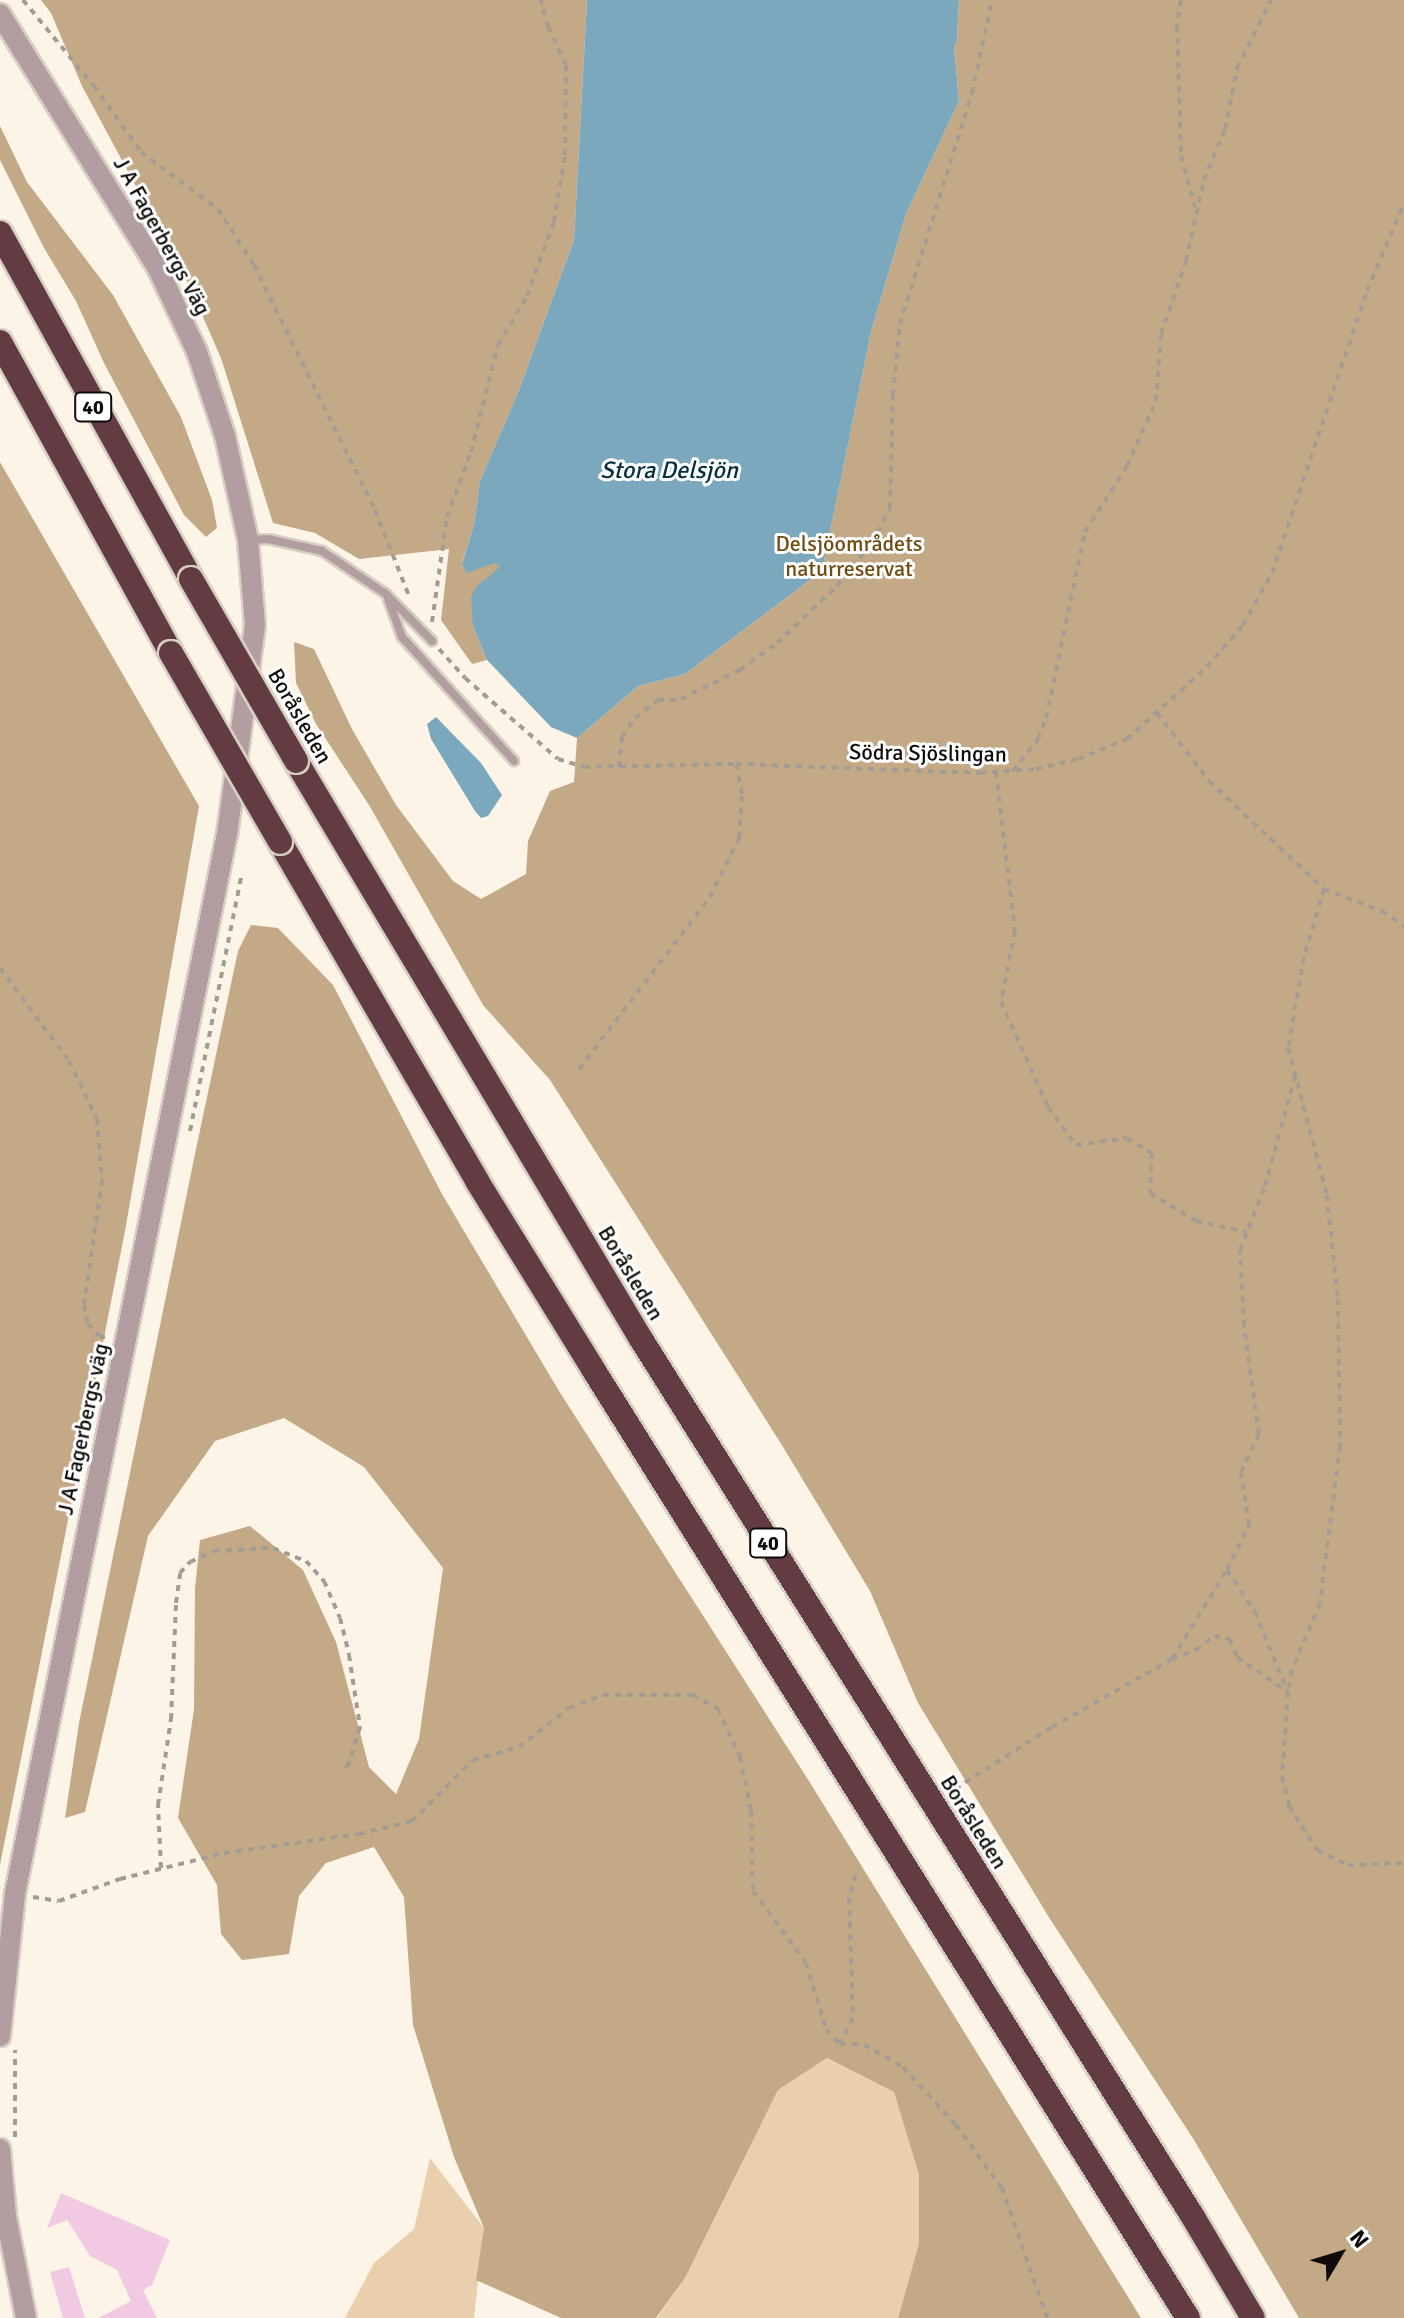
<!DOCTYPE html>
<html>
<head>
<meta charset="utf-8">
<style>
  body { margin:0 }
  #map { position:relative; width:1404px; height:2318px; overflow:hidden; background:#fdf4e8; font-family:Signika,sans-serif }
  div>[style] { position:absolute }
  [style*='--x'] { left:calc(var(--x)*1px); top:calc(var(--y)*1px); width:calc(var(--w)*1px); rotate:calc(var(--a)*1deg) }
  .green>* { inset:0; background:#eacfad }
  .forest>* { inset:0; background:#c4a987 }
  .water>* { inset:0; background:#7ca8bd }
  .building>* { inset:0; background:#f1c9e3 }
  .path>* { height:4px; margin-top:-2px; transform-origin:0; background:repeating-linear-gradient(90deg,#a39c93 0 6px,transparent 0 12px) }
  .roads { filter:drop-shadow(2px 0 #d7cfc4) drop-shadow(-2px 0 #d7cfc4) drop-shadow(0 2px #d7cfc4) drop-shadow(0 -2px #d7cfc4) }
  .service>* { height:8px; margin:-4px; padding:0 4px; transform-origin:4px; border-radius:4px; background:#b29da0 }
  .tertiary>* { height:20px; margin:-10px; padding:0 10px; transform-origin:10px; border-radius:10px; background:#b29da0 }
  .motorway>* { height:24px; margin:-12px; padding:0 12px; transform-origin:12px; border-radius:12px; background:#633c43 }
  .bridges { filter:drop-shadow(2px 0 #d7cfc4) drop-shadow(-2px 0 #d7cfc4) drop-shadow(0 2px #d7cfc4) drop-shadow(0 -2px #d7cfc4) }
  .motorway-bridge>* { height:24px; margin:-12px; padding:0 12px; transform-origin:12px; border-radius:12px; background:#633c43 }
  span { translate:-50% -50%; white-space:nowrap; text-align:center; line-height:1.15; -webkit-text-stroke:6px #fff; paint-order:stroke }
  .shield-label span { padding:2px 6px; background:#fff; border:2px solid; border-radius:6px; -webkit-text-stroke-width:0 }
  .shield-label { font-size:20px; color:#0e0b08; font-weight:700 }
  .street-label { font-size:22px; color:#0e0b08 }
  .park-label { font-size:22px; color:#714d13 }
  .water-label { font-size:24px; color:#062f3f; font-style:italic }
  .north { position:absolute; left:1300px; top:2214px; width:80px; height:80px; -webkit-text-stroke:6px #fff; paint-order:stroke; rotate:52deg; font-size:22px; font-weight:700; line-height:32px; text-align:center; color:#0e0b08 }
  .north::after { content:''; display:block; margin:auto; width:28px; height:36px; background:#0e0b08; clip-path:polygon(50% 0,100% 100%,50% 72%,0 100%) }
</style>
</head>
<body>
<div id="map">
  <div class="green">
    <div style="clip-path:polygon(827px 2058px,894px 2092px,919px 2175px,919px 2243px,898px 2318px,657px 2318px,685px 2278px,778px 2090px)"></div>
    <div style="clip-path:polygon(430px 2158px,484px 2228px,474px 2318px,345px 2318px,374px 2263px,414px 2229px)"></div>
  </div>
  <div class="forest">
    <div style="clip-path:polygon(41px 0,587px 0,574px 240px,519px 390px,480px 481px,474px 524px,462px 563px,495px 563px,501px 567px,494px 573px,473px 626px,487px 660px,472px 664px,441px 620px,449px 549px,359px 559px,315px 533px,273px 523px,221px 358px,189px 285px,82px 86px,51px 13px)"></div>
    <div style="clip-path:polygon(959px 0,1404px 0,1404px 2318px,1299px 2318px,1194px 2140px,1050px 1919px,918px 1703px,870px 1591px,780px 1442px,550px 1080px,483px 1005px,369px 805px,316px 724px,296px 683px,294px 642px,314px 649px,352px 729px,396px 805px,453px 881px,481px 899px,526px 874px,528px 841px,550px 791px,574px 782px,577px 738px,638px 686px,685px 674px,822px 571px,871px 332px,906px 214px,959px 101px,954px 46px,957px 41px)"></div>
    <div style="clip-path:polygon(0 126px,27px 182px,113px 295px,181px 417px,212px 500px,217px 528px,206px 537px,184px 515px,104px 363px,76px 301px,44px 248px,0 160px)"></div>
    <div style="clip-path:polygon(0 462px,199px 806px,125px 1231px,0 1865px)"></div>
    <div style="clip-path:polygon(251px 925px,278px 928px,333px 985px,442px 1194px,559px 1391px,809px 1781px,1141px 2318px,898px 2318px,919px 2243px,919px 2175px,894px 2092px,827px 2058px,778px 2090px,685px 2278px,656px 2318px,561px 2318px,476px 2280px,484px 2228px,454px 2157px,413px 2025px,404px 1897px,374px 1847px,326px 1863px,299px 1896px,289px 1954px,242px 1960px,221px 1934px,217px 1885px,178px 1818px,194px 1709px,195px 1588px,200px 1540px,250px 1526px,303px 1570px,336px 1642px,369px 1767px,396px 1794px,419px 1739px,443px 1568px,364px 1467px,284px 1418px,215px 1441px,148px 1536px,85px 1812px,65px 1818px,79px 1723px,196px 1149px,238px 951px)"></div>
  </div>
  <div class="water">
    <div style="clip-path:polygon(587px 0,959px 0,957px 41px,954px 46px,959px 101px,906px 214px,871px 332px,822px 571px,685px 674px,638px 686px,577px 738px,551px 727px,487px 660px,473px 626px,471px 597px,476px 587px,500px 567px,494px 563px,467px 573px,462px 564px,474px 524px,480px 481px,519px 390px,574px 240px)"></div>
    <div style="clip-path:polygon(436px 717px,481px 763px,502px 795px,488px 816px,481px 818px,475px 811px,431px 739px,427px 724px)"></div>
  </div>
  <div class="building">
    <div style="clip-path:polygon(61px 2193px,170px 2240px,152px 2285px,143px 2290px,157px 2318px,98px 2318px,131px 2301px,117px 2270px,90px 2256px,67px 2220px,47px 2228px)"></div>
    <div style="clip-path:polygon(69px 2267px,85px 2318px,63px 2318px,50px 2272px)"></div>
  </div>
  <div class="path">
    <div style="--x:23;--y:0;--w:112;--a:50.5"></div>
    <div style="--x:94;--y:86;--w:81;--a:54.5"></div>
    <div style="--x:141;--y:152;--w:96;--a:36.5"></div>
    <div style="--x:218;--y:209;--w:67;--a:57.3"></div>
    <div style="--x:254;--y:265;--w:273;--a:63.7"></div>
    <div style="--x:375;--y:510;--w:92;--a:68.4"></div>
    <div style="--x:1181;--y:0;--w:26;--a:99"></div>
    <div style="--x:1177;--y:26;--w:130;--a:88.2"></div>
    <div style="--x:1181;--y:156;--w:57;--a:74.7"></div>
    <div style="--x:432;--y:622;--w:106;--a:-81.9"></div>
    <div style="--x:447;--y:517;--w:69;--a:-69.7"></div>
    <div style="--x:471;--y:452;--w:110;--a:-75.8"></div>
    <div style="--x:498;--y:345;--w:57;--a:-59.4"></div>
    <div style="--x:527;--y:296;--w:79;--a:-70"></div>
    <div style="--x:554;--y:222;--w:68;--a:-80.7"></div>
    <div style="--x:565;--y:155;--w:90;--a:-89.4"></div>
    <div style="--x:566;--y:65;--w:42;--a:-115.3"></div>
    <div style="--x:548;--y:27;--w:28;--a:-105"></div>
    <div style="--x:439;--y:649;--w:39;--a:48"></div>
    <div style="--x:465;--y:678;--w:123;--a:41.1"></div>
    <div style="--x:558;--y:759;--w:27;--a:17"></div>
    <div style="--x:584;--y:767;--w:152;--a:-1.1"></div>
    <div style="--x:736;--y:764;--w:244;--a:2.1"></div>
    <div style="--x:980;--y:773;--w:56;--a:-4.1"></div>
    <div style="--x:1036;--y:769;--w:43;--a:-13.4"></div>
    <div style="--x:1078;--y:759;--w:53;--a:-22.2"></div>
    <div style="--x:1127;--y:739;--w:108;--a:-42"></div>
    <div style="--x:1207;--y:667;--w:55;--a:-49.4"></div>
    <div style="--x:1243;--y:625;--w:60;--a:-60.9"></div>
    <div style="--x:1272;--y:573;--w:298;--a:-71.4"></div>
    <div style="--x:1367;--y:291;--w:95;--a:-67.2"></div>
    <div style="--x:1157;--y:713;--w:86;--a:52.6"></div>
    <div style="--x:1209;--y:781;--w:158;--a:43.2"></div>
    <div style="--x:1324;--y:889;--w:62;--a:20.8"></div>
    <div style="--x:1382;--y:911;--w:27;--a:34"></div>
    <div style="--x:619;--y:767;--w:30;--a:-84"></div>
    <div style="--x:622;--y:737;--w:23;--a:-56"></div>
    <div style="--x:635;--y:718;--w:29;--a:-38"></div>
    <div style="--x:658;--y:700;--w:23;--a:-2"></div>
    <div style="--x:681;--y:699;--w:66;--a:-26.2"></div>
    <div style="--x:740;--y:670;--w:46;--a:-36.1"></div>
    <div style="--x:777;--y:643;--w:83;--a:-43.5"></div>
    <div style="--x:837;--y:586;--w:55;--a:-50.9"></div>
    <div style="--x:872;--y:543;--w:39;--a:-63"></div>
    <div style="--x:890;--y:508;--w:113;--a:-88.5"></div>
    <div style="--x:893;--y:395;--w:71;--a:-84.4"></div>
    <div style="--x:900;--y:324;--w:242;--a:-72.7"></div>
    <div style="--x:972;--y:93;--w:95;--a:-77.9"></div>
    <div style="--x:1013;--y:771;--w:41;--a:-52"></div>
    <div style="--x:1038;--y:739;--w:22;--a:-69"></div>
    <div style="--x:1046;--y:718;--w:190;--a:-78.2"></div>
    <div style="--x:1085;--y:532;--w:78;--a:-57.5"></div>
    <div style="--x:1127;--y:466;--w:71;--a:-66"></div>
    <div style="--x:1156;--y:401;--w:67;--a:-85.7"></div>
    <div style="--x:1161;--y:334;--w:77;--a:-71.1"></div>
    <div style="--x:1186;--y:261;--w:83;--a:-77.5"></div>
    <div style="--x:1204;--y:180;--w:55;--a:-67.6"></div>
    <div style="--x:1225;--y:129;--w:62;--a:-78.9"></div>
    <div style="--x:1237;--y:68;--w:76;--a:-63.4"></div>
    <div style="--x:996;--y:772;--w:160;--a:83.2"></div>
    <div style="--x:1015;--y:931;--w:72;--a:101.2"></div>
    <div style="--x:1001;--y:1002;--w:115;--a:65.9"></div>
    <div style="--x:1048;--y:1107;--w:47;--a:53.6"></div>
    <div style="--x:1076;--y:1145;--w:51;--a:-7.8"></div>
    <div style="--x:1127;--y:1138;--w:29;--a:31"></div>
    <div style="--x:1152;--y:1153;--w:40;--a:92.9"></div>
    <div style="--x:1150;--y:1193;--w:54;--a:31.3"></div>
    <div style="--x:1196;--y:1221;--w:52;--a:12.2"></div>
    <div style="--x:1324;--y:889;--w:71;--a:106.4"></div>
    <div style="--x:1304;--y:957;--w:92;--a:100"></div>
    <div style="--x:1288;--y:1048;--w:152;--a:75.1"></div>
    <div style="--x:1327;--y:1195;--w:105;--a:84"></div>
    <div style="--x:1338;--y:1299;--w:147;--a:89.2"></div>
    <div style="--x:1340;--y:1446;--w:158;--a:97.3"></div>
    <div style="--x:1320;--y:1603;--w:73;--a:112.7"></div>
    <div style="--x:1292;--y:1670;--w:22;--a:100"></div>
    <div style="--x:1288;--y:1692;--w:85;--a:94"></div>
    <div style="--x:1282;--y:1777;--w:30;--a:76"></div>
    <div style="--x:1289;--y:1806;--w:52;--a:57.5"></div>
    <div style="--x:1317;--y:1850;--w:34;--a:26"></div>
    <div style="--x:1348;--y:1865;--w:56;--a:-2"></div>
    <div style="--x:0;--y:968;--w:116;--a:53.4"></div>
    <div style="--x:69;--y:1061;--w:64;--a:64.2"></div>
    <div style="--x:97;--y:1119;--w:61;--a:85.3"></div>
    <div style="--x:102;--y:1180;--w:126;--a:98.2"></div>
    <div style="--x:84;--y:1305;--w:19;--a:78"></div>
    <div style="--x:88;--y:1324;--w:16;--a:47"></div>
    <div style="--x:99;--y:1336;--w:9;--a:13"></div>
    <div style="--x:579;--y:1069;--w:216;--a:-52.7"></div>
    <div style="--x:710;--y:897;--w:66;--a:-63.8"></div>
    <div style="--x:739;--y:838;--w:44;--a:-86.1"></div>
    <div style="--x:742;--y:794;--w:31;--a:-101"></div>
    <div style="--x:190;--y:1131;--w:263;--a:-78.6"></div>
    <div style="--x:1227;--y:1570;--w:50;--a:56.3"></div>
    <div style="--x:1255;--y:1612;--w:84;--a:67.7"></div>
    <div style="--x:1172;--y:1659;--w:105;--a:-58.3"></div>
    <div style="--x:1227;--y:1570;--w:50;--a:-63.9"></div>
    <div style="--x:1249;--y:1525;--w:54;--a:-98.6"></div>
    <div style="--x:1241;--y:1472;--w:42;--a:-64.7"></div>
    <div style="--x:1259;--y:1434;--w:109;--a:-97.9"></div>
    <div style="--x:1244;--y:1326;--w:76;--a:-93"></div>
    <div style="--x:1240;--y:1250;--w:69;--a:-68.7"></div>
    <div style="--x:1265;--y:1186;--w:114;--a:-74.7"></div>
    <div style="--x:955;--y:1789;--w:115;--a:-32.6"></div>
    <div style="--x:1052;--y:1727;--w:138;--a:-29.5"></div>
    <div style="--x:1172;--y:1659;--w:26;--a:-21"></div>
    <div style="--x:1196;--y:1650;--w:23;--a:-38"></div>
    <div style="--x:1214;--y:1636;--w:16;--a:11"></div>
    <div style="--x:1230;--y:1639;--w:19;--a:69"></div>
    <div style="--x:1237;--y:1657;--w:62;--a:34.5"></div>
    <div style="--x:161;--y:1868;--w:63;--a:-92.7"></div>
    <div style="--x:158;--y:1805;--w:87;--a:-81.4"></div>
    <div style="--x:171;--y:1719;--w:116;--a:-87.5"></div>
    <div style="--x:176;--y:1603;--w:30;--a:-82"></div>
    <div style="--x:180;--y:1573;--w:15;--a:-48"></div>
    <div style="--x:190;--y:1562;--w:26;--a:-25"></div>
    <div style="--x:214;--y:1551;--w:59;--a:-2.9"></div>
    <div style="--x:273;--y:1548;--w:35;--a:22"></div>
    <div style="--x:306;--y:1561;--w:27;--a:48"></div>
    <div style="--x:324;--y:1581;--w:40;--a:66.6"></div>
    <div style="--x:340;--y:1618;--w:38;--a:76"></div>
    <div style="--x:349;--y:1655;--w:73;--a:81.3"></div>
    <div style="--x:360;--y:1727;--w:39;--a:107"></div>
    <div style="--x:349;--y:1764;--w:12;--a:132"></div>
    <div style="--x:856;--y:1875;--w:24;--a:107"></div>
    <div style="--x:849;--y:1898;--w:120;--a:88.1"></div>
    <div style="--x:853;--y:2018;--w:29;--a:117"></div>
    <div style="--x:840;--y:2044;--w:24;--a:2"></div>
    <div style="--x:864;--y:2045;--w:45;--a:29.4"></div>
    <div style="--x:903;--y:2067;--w:79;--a:47.6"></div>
    <div style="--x:956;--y:2125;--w:78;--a:53.9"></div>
    <div style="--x:1002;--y:2188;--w:138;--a:70.9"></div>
    <div style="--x:33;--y:1897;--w:26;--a:9"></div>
    <div style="--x:59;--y:1901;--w:65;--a:-19.8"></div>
    <div style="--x:120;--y:1879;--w:107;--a:-14"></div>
    <div style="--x:224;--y:1853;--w:136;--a:-8"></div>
    <div style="--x:359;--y:1834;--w:55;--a:-13.8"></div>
    <div style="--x:412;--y:1821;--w:86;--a:-45"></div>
    <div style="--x:473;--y:1760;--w:48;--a:-15.8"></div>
    <div style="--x:519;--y:1747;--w:63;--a:-38"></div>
    <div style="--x:569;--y:1708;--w:36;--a:-21"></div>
    <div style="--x:603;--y:1695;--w:90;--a:0"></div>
    <div style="--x:693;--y:1695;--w:29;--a:29"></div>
    <div style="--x:718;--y:1709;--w:53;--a:65.4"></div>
    <div style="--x:740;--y:1757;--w:55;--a:78.5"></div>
    <div style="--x:751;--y:1811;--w:80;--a:88.6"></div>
    <div style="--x:753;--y:1891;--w:89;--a:53.6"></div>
    <div style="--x:806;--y:1963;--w:69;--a:73.1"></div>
    <div style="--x:826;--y:2029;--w:21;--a:47"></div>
    <div style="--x:15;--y:2137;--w:87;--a:-90"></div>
  </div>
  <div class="roads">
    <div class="service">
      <div style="--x:248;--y:540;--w:20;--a:-3"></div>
      <div style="--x:268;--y:539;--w:55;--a:12.5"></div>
      <div style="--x:322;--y:551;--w:77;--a:33.9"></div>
      <div style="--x:386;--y:594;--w:66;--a:45.6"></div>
      <div style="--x:388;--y:599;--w:40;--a:69.8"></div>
      <div style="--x:402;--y:637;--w:167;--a:47.9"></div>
    </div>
    <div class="tertiary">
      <div style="--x:0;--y:14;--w:300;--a:58.2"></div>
      <div style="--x:158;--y:269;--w:92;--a:64.8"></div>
      <div style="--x:197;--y:352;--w:89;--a:71.6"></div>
      <div style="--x:225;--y:436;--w:107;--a:77.5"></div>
      <div style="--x:248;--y:540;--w:85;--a:85.3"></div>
      <div style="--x:255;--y:625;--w:211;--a:97.6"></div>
      <div style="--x:227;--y:834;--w:1081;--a:101.31"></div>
      <div style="--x:15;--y:1894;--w:143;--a:96"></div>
      <div style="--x:0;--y:2149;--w:67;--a:84.9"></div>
      <div style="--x:6;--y:2216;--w:104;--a:78.9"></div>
    </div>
    <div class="motorway">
      <div style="--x:0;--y:233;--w:395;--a:61.1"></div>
      <div style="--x:0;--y:342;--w:355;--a:61.2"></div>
      <div style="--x:296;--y:761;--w:673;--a:59.17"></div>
      <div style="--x:641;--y:1339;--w:1037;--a:57.84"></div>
      <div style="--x:1193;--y:2217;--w:117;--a:59.3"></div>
      <div style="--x:280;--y:842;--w:392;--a:59.8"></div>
      <div style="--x:477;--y:1181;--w:221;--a:58.3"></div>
      <div style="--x:593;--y:1369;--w:1120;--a:57.91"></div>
    </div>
  </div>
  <div class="bridges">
    <div class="motorway-bridge">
      <div style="--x:191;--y:579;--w:210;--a:60"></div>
      <div style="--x:171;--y:653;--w:218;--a:60"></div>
    </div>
  </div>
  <div class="shield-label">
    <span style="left:93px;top:407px">40</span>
    <span style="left:768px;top:1543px">40</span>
  </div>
  <div class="street-label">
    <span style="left:162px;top:236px;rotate:61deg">J A Fagerbergs Väg</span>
    <span style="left:300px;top:716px;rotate:60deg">Boråsleden</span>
    <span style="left:928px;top:753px;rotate:1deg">Södra Sjöslingan</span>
    <span style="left:631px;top:1273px;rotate:59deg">Boråsleden</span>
    <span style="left:83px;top:1429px;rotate:-78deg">J A Fagerbergs väg</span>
    <span style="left:974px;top:1822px;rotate:58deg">Boråsleden</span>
  </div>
  <div class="park-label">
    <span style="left:849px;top:556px">Delsjöområdets<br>naturreservat</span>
  </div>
  <div class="water-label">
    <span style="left:669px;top:471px">Stora Delsjön</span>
  </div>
  <div class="north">N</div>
</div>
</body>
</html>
